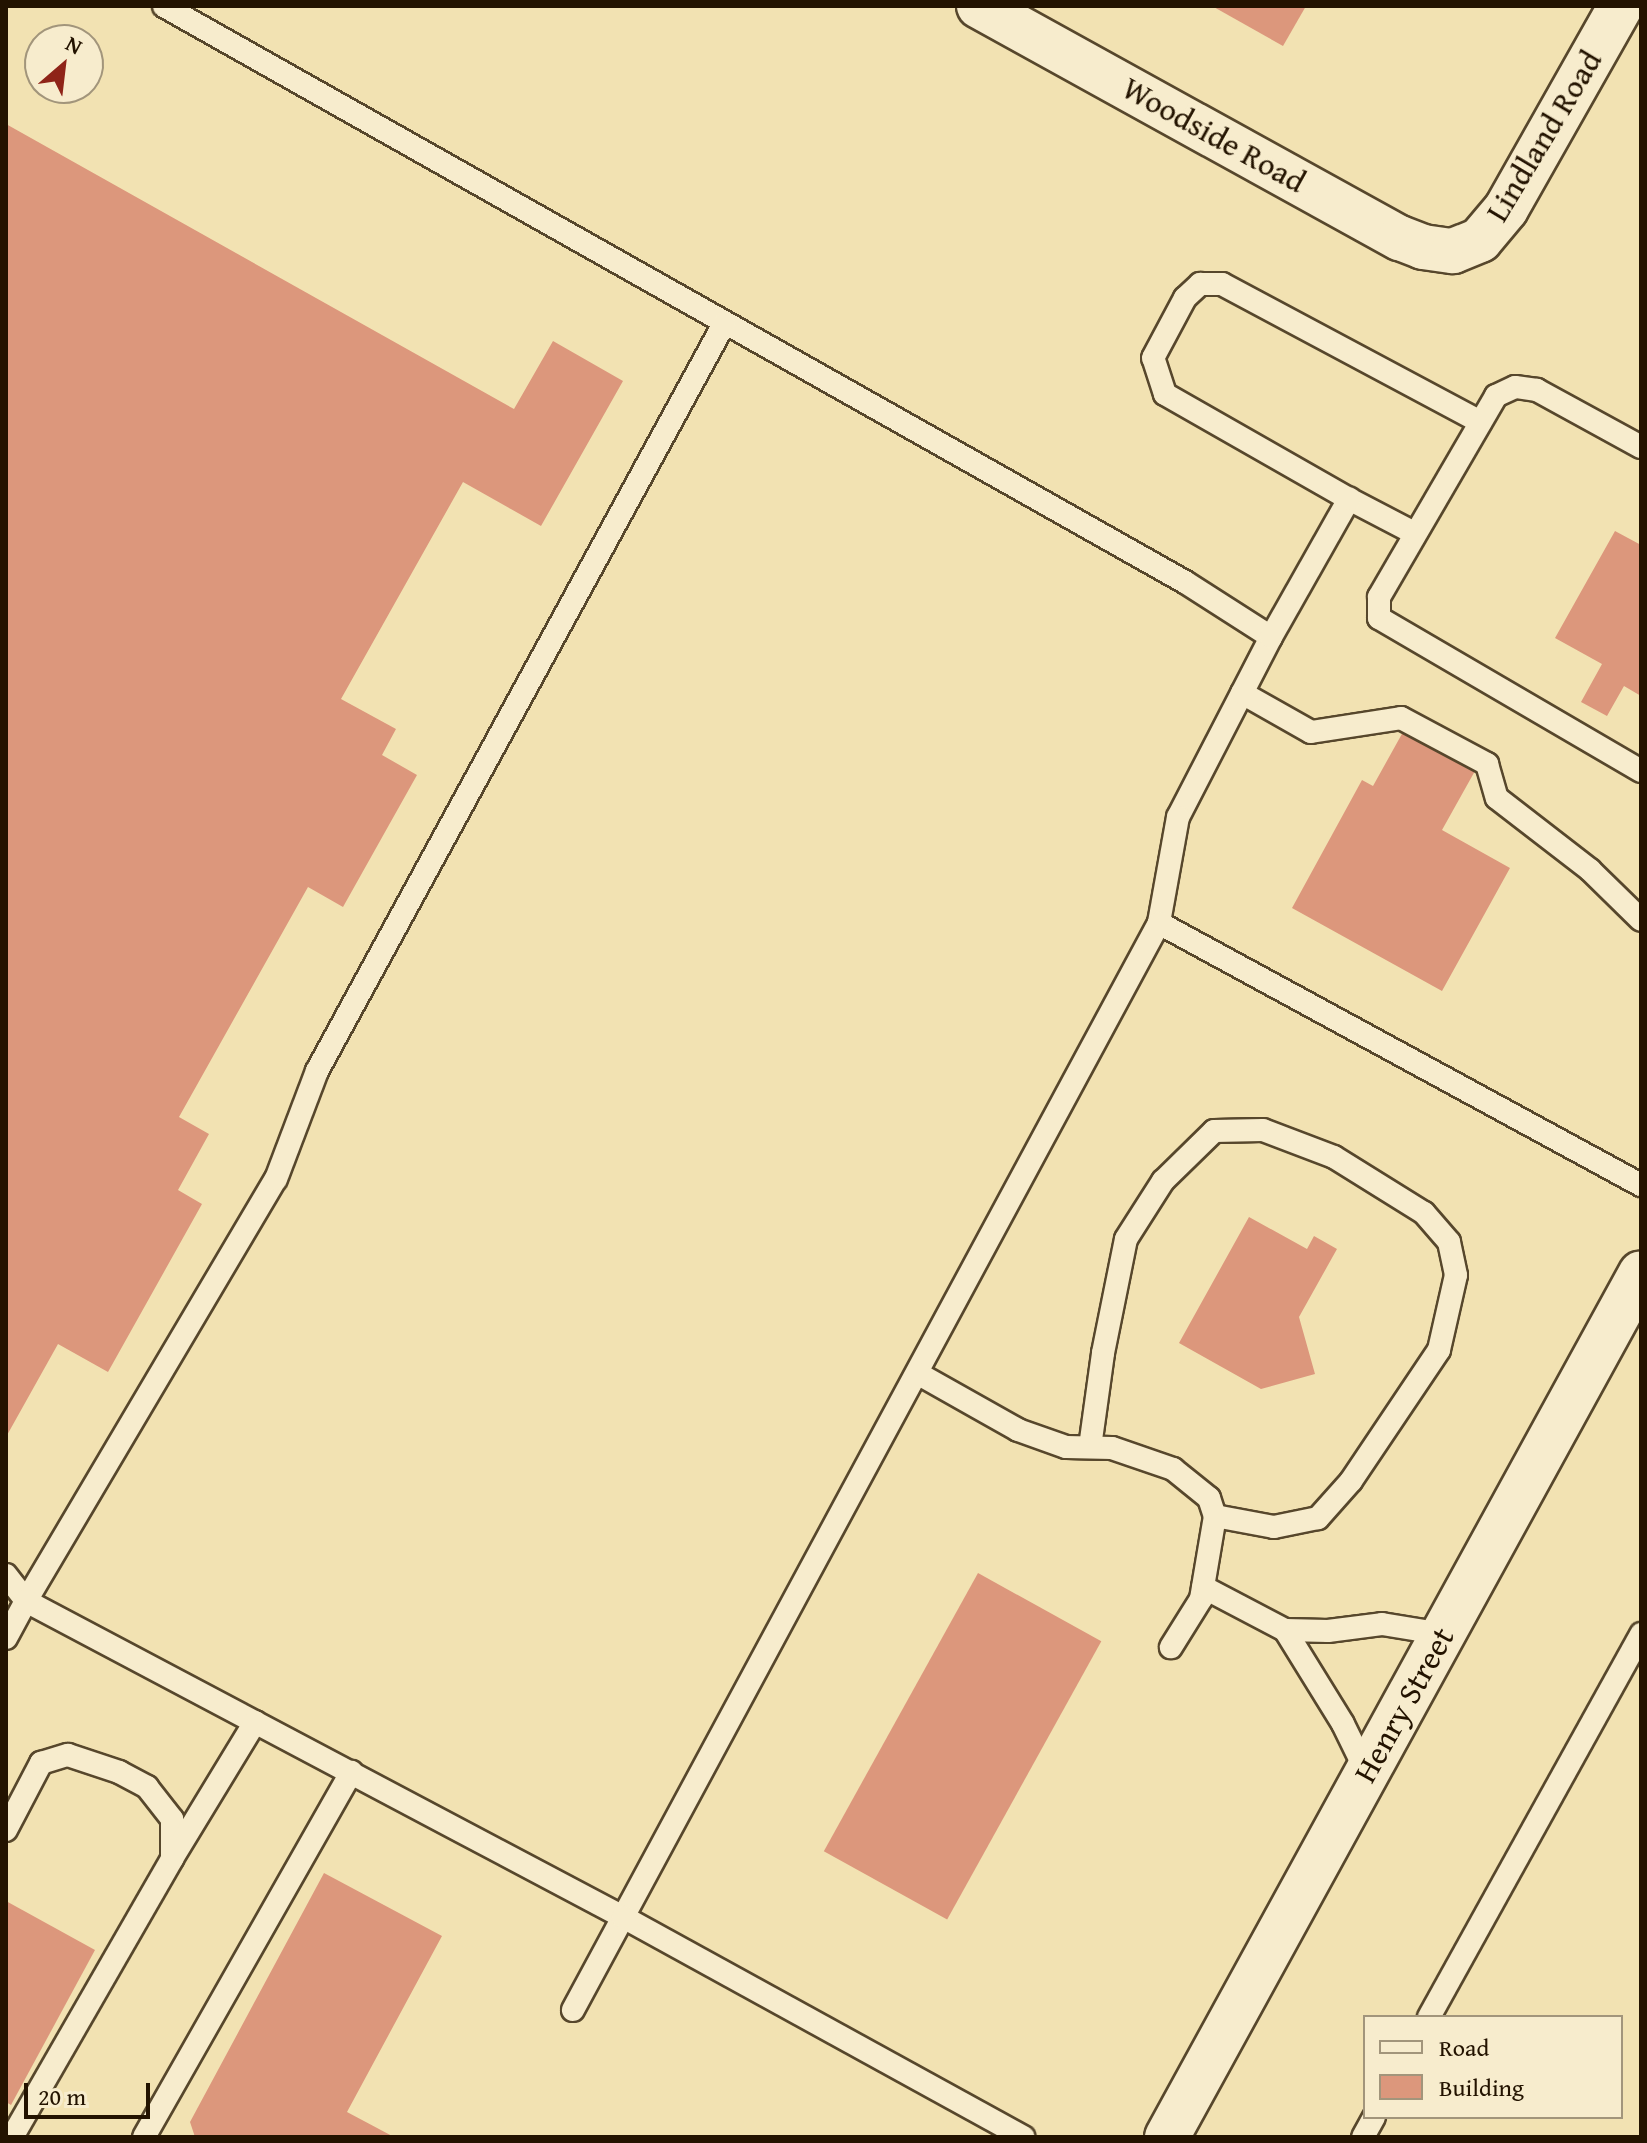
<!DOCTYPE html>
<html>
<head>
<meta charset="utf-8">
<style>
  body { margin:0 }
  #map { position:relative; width:1647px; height:2143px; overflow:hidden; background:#f2e2b2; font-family:"Gentium Book Plus",serif }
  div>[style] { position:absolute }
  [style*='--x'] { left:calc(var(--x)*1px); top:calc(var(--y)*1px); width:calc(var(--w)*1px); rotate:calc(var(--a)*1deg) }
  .building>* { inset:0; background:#dc977c; transform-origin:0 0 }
  .roads { filter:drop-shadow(2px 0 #57472c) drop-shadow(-2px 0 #57472c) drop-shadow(0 2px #57472c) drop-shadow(0 -2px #57472c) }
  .service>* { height:22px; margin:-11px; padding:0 11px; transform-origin:11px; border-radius:11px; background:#f7eccd }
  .minor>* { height:44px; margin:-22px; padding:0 22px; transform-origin:22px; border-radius:22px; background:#f7eccd }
  .secondary>* { height:44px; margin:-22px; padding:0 22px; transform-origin:22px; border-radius:22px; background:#f7eccd }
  span { translate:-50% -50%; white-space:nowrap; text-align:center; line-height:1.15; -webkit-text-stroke:6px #f7eccd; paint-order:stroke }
  .street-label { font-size:32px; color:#231300 }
  .frame { position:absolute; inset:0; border:8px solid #231300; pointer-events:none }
  .legend { position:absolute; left:1363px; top:2015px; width:260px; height:104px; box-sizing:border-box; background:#f7eccd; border:2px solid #a2957b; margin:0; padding:10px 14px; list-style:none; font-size:24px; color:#231300 }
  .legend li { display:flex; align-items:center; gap:16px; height:40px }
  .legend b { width:40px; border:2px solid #a2957b }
  .north { position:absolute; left:24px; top:24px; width:80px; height:80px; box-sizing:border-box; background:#f7eccd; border:2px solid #a2957b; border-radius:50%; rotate:28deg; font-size:22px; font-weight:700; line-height:32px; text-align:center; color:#231300 }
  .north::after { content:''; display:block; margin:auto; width:28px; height:36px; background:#8f2418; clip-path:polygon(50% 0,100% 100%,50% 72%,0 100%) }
  .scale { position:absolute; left:24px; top:2083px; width:126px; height:36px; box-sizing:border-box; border:4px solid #231300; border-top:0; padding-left:10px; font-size:24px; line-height:28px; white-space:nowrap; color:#231300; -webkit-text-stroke:6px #f7eccd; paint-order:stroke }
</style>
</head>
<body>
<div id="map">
  <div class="building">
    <div style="clip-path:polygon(1212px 6px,1306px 6px,1283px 46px)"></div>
    <div style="clip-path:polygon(6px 124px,514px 409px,553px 341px,623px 381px,541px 526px,463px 482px,341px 699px,396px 729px,382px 755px,417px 775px,343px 907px,308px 887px,179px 1117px,209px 1134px,178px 1190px,202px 1204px,108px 1372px,58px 1344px,6px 1437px)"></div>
    <div style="clip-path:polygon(1615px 531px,1641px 545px,1641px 696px,1624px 686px,1607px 716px,1581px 702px,1602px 664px,1555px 638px)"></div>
    <div style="clip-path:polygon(1408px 723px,1480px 762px,1442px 830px,1510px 868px,1442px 991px,1292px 908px,1362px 780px,1373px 786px)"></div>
    <div style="clip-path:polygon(1249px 1217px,1307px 1249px,1314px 1236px,1337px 1249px,1299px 1317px,1315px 1374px,1261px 1389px,1179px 1343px)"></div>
    <div style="left:978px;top:1573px;width:141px;height:318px;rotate:29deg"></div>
    <div style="clip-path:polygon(324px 1873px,442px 1936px,347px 2112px,394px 2137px,195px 2137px,190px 2122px)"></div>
    <div style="clip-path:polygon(6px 1901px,95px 1950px,11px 2105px,6px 2102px)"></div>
  </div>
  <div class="roads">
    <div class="service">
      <div style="--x:164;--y:6;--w:1172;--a:29.43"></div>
      <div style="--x:1185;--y:582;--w:102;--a:32.6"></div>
      <div style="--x:1271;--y:637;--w:203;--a:117.3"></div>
      <div style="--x:1178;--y:817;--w:108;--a:100.2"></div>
      <div style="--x:1159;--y:923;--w:1235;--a:118.33"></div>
      <div style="--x:1641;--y:447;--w:119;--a:-151.3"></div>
      <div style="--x:1537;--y:390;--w:22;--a:-172"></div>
      <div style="--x:1515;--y:387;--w:21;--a:155"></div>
      <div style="--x:1496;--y:396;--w:233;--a:120.2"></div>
      <div style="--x:1379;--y:597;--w:21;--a:90"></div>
      <div style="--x:1379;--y:618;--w:303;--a:30.3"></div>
      <div style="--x:1349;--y:499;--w:73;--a:27.6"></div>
      <div style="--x:1271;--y:637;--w:159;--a:-60.5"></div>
      <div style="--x:1349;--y:499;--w:212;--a:-150.3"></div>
      <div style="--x:1165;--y:394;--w:38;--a:-108"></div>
      <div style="--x:1153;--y:358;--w:68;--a:-61.9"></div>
      <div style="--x:1185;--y:298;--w:21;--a:-43"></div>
      <div style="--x:1200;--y:284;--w:22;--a:0"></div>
      <div style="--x:1222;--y:284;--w:293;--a:28.1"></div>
      <div style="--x:1242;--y:693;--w:79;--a:29.5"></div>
      <div style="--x:1311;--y:732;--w:91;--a:-8.8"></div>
      <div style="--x:1401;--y:718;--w:98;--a:28.1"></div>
      <div style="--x:1487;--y:764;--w:35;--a:74"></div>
      <div style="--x:1497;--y:798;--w:118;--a:37.7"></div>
      <div style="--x:1590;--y:870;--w:71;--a:44.4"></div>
      <div style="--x:1159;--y:923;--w:549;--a:28.53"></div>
      <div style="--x:917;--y:1373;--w:116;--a:29.4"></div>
      <div style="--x:1018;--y:1430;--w:51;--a:19.5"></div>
      <div style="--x:1066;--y:1447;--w:46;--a:1.2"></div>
      <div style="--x:1112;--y:1448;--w:65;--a:19"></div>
      <div style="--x:1173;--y:1469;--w:46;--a:38.9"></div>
      <div style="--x:1209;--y:1498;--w:19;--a:72"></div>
      <div style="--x:1215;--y:1516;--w:84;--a:99.6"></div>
      <div style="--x:1201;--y:1599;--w:57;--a:122"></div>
      <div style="--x:1090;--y:1447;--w:95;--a:-82.1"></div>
      <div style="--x:1103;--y:1353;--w:116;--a:-78.6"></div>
      <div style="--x:1126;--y:1239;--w:69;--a:-57.5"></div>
      <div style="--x:1163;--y:1181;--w:71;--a:-44.4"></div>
      <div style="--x:1214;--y:1131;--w:49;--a:-1.2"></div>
      <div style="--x:1263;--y:1130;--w:76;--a:20.8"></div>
      <div style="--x:1334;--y:1157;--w:106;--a:31.9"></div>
      <div style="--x:1424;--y:1213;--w:38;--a:49"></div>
      <div style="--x:1449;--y:1242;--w:34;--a:78"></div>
      <div style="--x:1456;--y:1275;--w:77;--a:102.8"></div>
      <div style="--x:1439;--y:1350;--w:158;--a:123.9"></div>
      <div style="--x:1351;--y:1481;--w:50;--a:131.7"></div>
      <div style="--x:1318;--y:1518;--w:45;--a:168.4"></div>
      <div style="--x:1274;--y:1527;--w:60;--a:-169.4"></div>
      <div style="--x:6;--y:1575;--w:33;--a:52"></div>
      <div style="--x:26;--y:1601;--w:490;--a:-59.4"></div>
      <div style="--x:276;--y:1179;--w:116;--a:-69.2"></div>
      <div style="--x:317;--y:1071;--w:851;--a:-61.42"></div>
      <div style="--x:1203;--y:1587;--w:93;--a:27.7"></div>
      <div style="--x:1285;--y:1630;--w:43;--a:1.3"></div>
      <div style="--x:1328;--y:1631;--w:54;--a:-7.4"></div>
      <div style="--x:1382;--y:1624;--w:62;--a:9.3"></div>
      <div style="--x:1285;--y:1630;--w:110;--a:58.3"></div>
      <div style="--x:1343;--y:1724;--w:55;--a:63.9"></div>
      <div style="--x:6;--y:1638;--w:42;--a:-61.6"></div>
      <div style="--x:26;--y:1601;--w:675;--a:27.89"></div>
      <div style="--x:623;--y:1917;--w:457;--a:28.8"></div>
      <div style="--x:6;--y:1830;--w:76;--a:-62.4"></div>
      <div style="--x:41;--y:1763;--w:28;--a:-17"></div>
      <div style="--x:68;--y:1755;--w:54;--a:18.4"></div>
      <div style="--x:119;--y:1772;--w:32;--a:28"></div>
      <div style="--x:147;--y:1787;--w:41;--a:52"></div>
      <div style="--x:172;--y:1819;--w:40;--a:90"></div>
      <div style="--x:172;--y:1859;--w:321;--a:119.9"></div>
      <div style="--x:173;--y:1857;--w:158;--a:-58.7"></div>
      <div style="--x:1429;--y:2017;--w:438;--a:-61"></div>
      <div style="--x:144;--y:2137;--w:420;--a:-60.4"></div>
      <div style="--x:1363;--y:2137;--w:23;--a:-61"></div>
    </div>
    <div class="minor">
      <div style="--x:979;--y:6;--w:481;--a:28.9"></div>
      <div style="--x:1400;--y:238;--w:25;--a:21"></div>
      <div style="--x:1423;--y:247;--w:30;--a:8"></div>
      <div style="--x:1453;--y:251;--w:29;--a:-22"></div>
      <div style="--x:1480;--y:240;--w:40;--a:-50"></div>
      <div style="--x:1506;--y:209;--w:233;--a:-60.5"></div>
    </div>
    <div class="secondary">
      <div style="--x:1167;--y:2137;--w:985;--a:-61.25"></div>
    </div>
  </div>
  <div class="street-label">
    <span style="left:1214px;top:135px;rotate:29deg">Woodside Road</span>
    <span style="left:1544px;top:136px;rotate:-59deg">Lindland Road</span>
    <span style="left:1404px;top:1705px;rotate:-61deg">Henry Street</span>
  </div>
  <div class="frame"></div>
  <ul class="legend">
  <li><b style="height:10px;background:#f7eccd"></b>Road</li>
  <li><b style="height:22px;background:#dc977c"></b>Building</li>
  </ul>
  <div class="north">N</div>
  <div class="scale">20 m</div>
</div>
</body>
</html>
